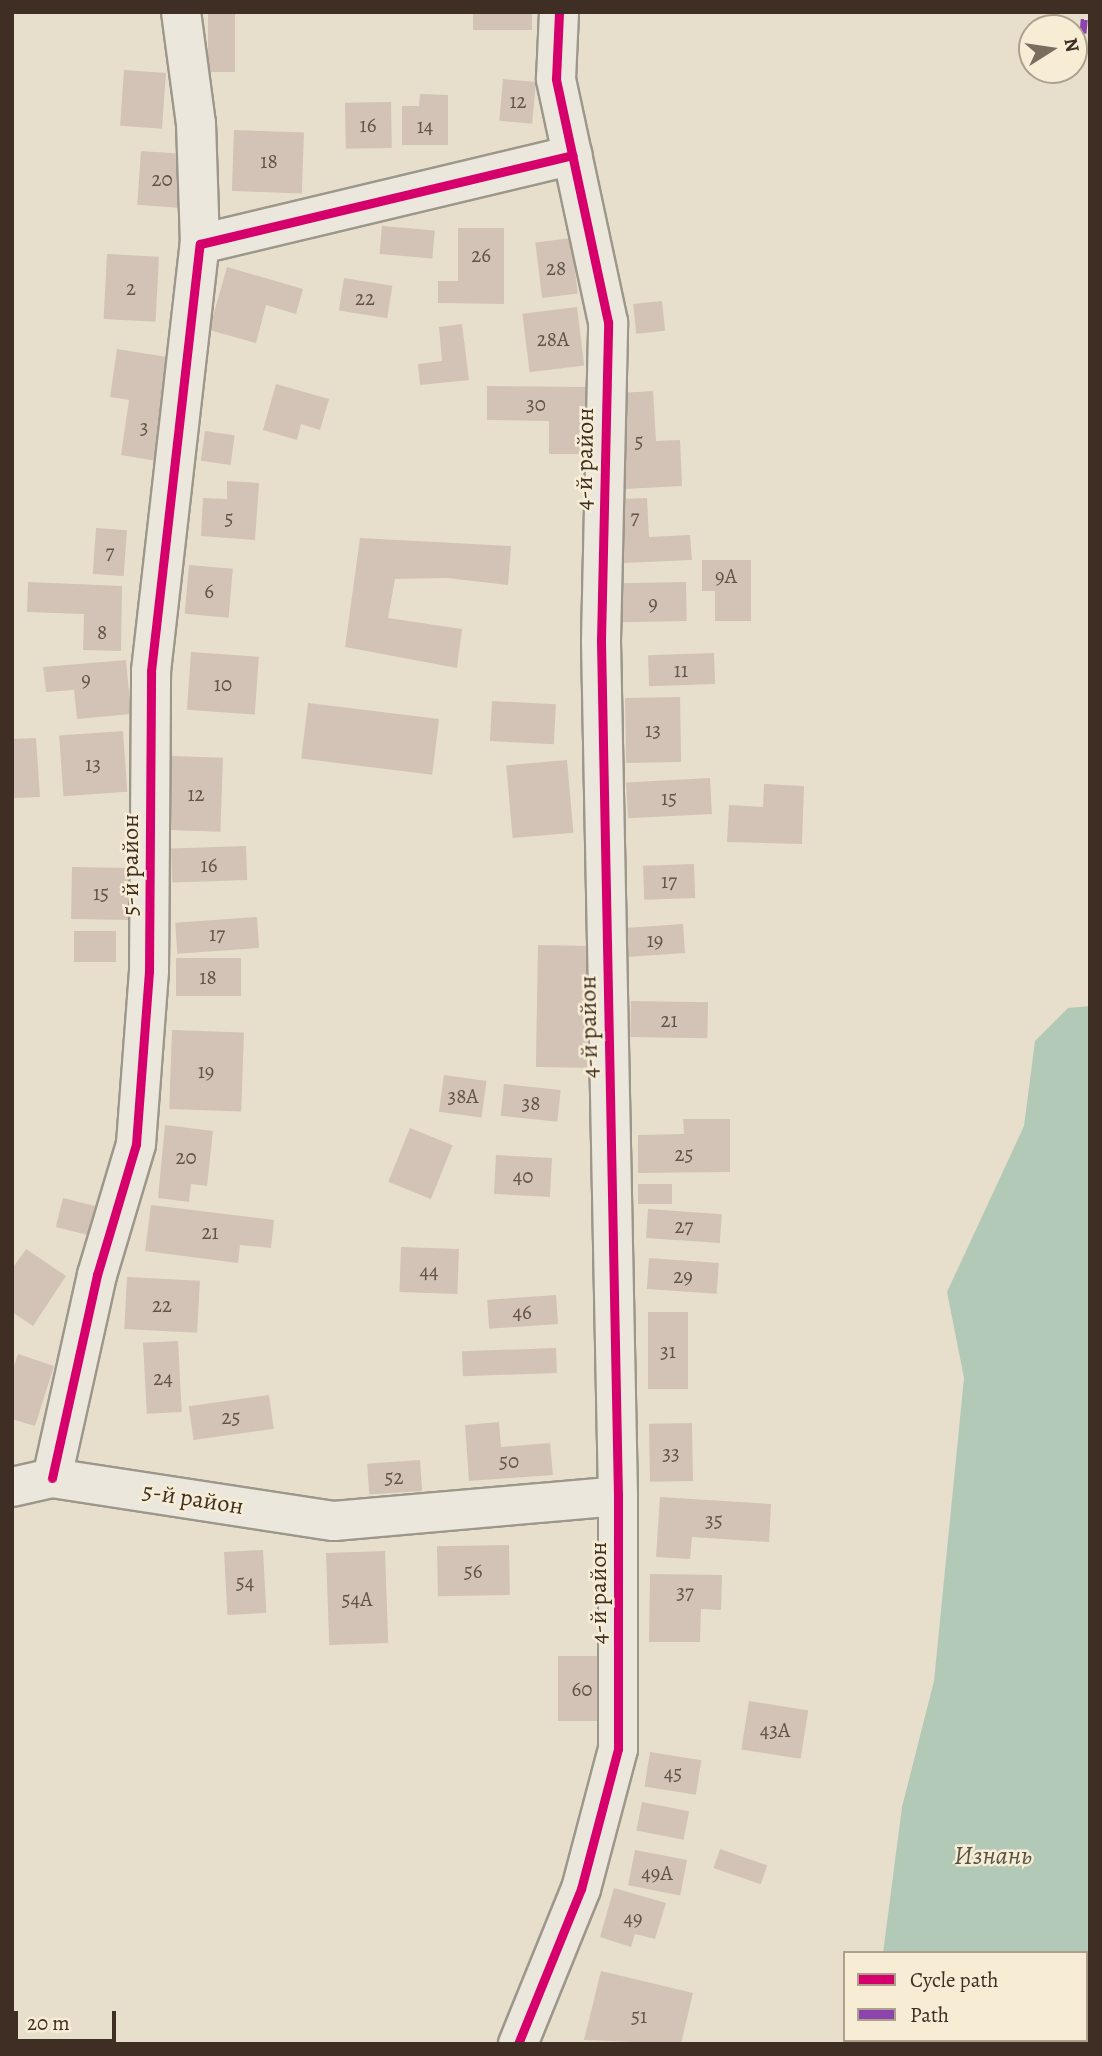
<!DOCTYPE html>
<html>
<head>
<meta charset="utf-8">
<style>
  body { margin:0 }
  #map { position:relative; width:1102px; height:2056px; overflow:hidden; background:#e7dfcb; font-family:Alegreya,serif }
  div>[style] { position:absolute }
  [style*='--x'] { left:calc(var(--x)*1px); top:calc(var(--y)*1px); width:calc(var(--w)*1px); rotate:calc(var(--a)*1deg) }
  .water>* { inset:0; background:#b2c9b7 }
  .building>* { inset:0; background:#d2c3b6; transform-origin:0 0 }
  .roads { filter:drop-shadow(2px 0 #9d978b) drop-shadow(-2px 0 #9d978b) drop-shadow(0 2px #9d978b) drop-shadow(0 -2px #9d978b) }
  .minor>* { height:38px; margin:-19px; padding:0 19px; transform-origin:19px; border-radius:19px; background:#ebe7dd }
  .quiet>* { height:7px; margin-top:-3.5px; transform-origin:0; background:repeating-linear-gradient(90deg,#8e44ad 0 14px,transparent 0 21px) }
  .cycleway>* { height:9px; margin:-4.5px; padding:0 4.5px; transform-origin:4.5px; border-radius:4.5px; background:#d6006c }
  span { translate:-50% -50%; white-space:nowrap; text-align:center; line-height:1.15; -webkit-text-stroke:5px #f7edd5; paint-order:stroke }
  .number-label { font-size:21px; color:#645348 }
  .number-label span { -webkit-text-stroke-width:0 }
  .street-label { font-size:24px; color:#3f2e24 }
  .water-label { font-size:26px; color:#565247; font-style:italic }
  .frame { position:absolute; inset:0; border:14px solid #3f2e24; pointer-events:none }
  .legend { position:absolute; left:843px; top:1951px; width:245px; height:91px; box-sizing:border-box; background:#f7edd5; border:2px solid #ada18e; margin:0; padding:9px 12px; list-style:none; font-size:21px; color:#3f2e24 }
  .legend li { display:flex; align-items:center; gap:14px; height:35px }
  .legend b { width:35px; border:2px solid #ada18e }
  .north { position:absolute; left:1018px; top:14px; width:70px; height:70px; box-sizing:border-box; background:#f7edd5; border:2px solid #ada18e; border-radius:50%; rotate:78deg; font-size:19px; font-weight:700; line-height:28px; text-align:center; color:#3f2e24 }
  .north::after { content:''; display:block; margin:auto; width:24px; height:32px; background:#7a6c5e; clip-path:polygon(50% 0,100% 100%,50% 72%,0 100%) }
  .scale { position:absolute; left:14px; top:2011px; width:102px; height:32px; box-sizing:border-box; border:4px solid #3f2e24; border-top:0; padding-left:9px; font-size:21px; line-height:24px; white-space:nowrap; color:#3f2e24; -webkit-text-stroke:5px #f7edd5; paint-order:stroke }
</style>
</head>
<body>
<div id="map">
  <div class="water">
    <div style="clip-path:polygon(1090px 1006px,1090px 2044px,883px 2044px,882px 2040px,1086px 2040px,1086px 1953px,883px 1953px,902px 1807px,934px 1681px,964px 1378px,947px 1292px,1024px 1126px,1035px 1041px,1068px 1008px)"></div>
  </div>
  <div class="building">
    <div style="left:208px;top:12px;width:27px;height:60px"></div>
    <div style="left:473px;top:12px;width:59px;height:18px"></div>
    <div style="left:124px;top:70px;width:42px;height:56px;rotate:4deg"></div>
    <div style="left:503px;top:79px;width:33px;height:42px;rotate:5deg"></div>
    <div style="clip-path:polygon(420px 94px,448px 95px,448px 145px,402px 145px,402px 106px,419px 106px)"></div>
    <div style="left:391px;top:102px;width:46px;height:46px;rotate:89deg"></div>
    <div style="left:234px;top:130px;width:70px;height:61px;rotate:2deg"></div>
    <div style="left:141px;top:151px;width:44px;height:54px;rotate:4deg"></div>
    <div style="left:382px;top:226px;width:53px;height:28px;rotate:5deg"></div>
    <div style="clip-path:polygon(458px 228px,504px 228px,504px 304px,438px 303px,438px 281px,458px 281px)"></div>
    <div style="left:571px;top:238px;width:56px;height:36px;rotate:83deg"></div>
    <div style="left:107px;top:254px;width:52px;height:65px;rotate:3deg"></div>
    <div style="clip-path:polygon(227px 267px,303px 289px,296px 314px,266px 305px,256px 343px,209px 330px)"></div>
    <div style="left:344px;top:278px;width:49px;height:33px;rotate:9deg"></div>
    <div style="left:662px;top:301px;width:30px;height:29px;rotate:84deg"></div>
    <div style="left:577px;top:307px;width:59px;height:55px;rotate:83deg"></div>
    <div style="clip-path:polygon(462px 324px,469px 380px,420px 385px,418px 364px,442px 361px,439px 327px)"></div>
    <div style="clip-path:polygon(117px 349px,173px 358px,157px 461px,121px 455px,129px 400px,110px 397px)"></div>
    <div style="clip-path:polygon(276px 384px,329px 399px,320px 430px,301px 424px,297px 440px,263px 430px)"></div>
    <div style="clip-path:polygon(487px 386px,586px 387px,585px 454px,549px 454px,549px 421px,487px 420px)"></div>
    <div style="clip-path:polygon(653px 391px,656px 441px,680px 440px,682px 486px,625px 489px,620px 393px)"></div>
    <div style="left:205px;top:431px;width:30px;height:30px;rotate:8deg"></div>
    <div style="clip-path:polygon(227px 481px,259px 483px,255px 540px,201px 536px,203px 498px,227px 499px)"></div>
    <div style="clip-path:polygon(647px 498px,649px 537px,690px 535px,692px 560px,624px 563px,621px 499px)"></div>
    <div style="left:96px;top:528px;width:31px;height:46px;rotate:4deg"></div>
    <div style="clip-path:polygon(360px 538px,511px 546px,508px 585px,447px 578px,395px 579px,388px 618px,462px 629px,457px 668px,345px 647px)"></div>
    <div style="clip-path:polygon(702px 560px,751px 560px,751px 621px,715px 621px,715px 591px,702px 591px)"></div>
    <div style="left:189px;top:565px;width:44px;height:49px;rotate:5deg"></div>
    <div style="clip-path:polygon(28px 582px,122px 586px,121px 651px,83px 650px,84px 614px,27px 612px)"></div>
    <div style="left:686px;top:582px;width:39px;height:66px;rotate:89deg"></div>
    <div style="left:191px;top:652px;width:68px;height:58px;rotate:4deg"></div>
    <div style="left:714px;top:653px;width:31px;height:66px;rotate:88deg"></div>
    <div style="clip-path:polygon(126px 660px,131px 714px,77px 719px,74px 690px,46px 692px,43px 667px)"></div>
    <div style="left:680px;top:697px;width:65px;height:55px;rotate:89deg"></div>
    <div style="left:492px;top:701px;width:64px;height:40px;rotate:3deg"></div>
    <div style="left:308px;top:703px;width:132px;height:56px;rotate:7deg"></div>
    <div style="left:123px;top:731px;width:61px;height:64px;rotate:86deg"></div>
    <div style="clip-path:polygon(36px 738px,40px 797px,12px 798px,12px 739px)"></div>
    <div style="left:171px;top:756px;width:52px;height:74px;rotate:2deg"></div>
    <div style="left:567px;top:760px;width:73px;height:61px;rotate:85deg"></div>
    <div style="left:710px;top:778px;width:36px;height:84px;rotate:87deg"></div>
    <div style="clip-path:polygon(764px 784px,804px 786px,802px 844px,727px 842px,729px 805px,763px 807px)"></div>
    <div style="left:246px;top:846px;width:34px;height:75px;rotate:88deg"></div>
    <div style="left:694px;top:864px;width:34px;height:51px;rotate:88deg"></div>
    <div style="left:72px;top:867px;width:60px;height:52px;rotate:1deg"></div>
    <div style="left:257px;top:917px;width:31px;height:82px;rotate:86deg"></div>
    <div style="left:683px;top:924px;width:29px;height:58px;rotate:86deg"></div>
    <div style="left:74px;top:931px;width:42px;height:31px"></div>
    <div style="left:538px;top:945px;width:51px;height:122px;rotate:1deg"></div>
    <div style="left:176px;top:958px;width:65px;height:38px"></div>
    <div style="left:631px;top:1001px;width:77px;height:36px;rotate:1deg"></div>
    <div style="left:172px;top:1030px;width:72px;height:79px;rotate:2deg"></div>
    <div style="left:444px;top:1075px;width:43px;height:37px;rotate:8deg"></div>
    <div style="left:504px;top:1084px;width:57px;height:32px;rotate:6deg"></div>
    <div style="clip-path:polygon(683px 1119px,730px 1119px,730px 1172px,638px 1173px,638px 1135px,684px 1134px)"></div>
    <div style="clip-path:polygon(165px 1125px,213px 1131px,207px 1186px,191px 1184px,189px 1202px,158px 1198px)"></div>
    <div style="left:410px;top:1128px;width:46px;height:58px;rotate:22deg"></div>
    <div style="left:496px;top:1155px;width:56px;height:39px;rotate:3deg"></div>
    <div style="left:638px;top:1184px;width:34px;height:20px"></div>
    <div style="left:63px;top:1198px;width:33px;height:30px;rotate:14deg"></div>
    <div style="clip-path:polygon(151px 1205px,274px 1220px,271px 1248px,240px 1245px,238px 1263px,145px 1251px)"></div>
    <div style="left:648px;top:1209px;width:74px;height:29px;rotate:4deg"></div>
    <div style="left:401px;top:1247px;width:58px;height:45px;rotate:2deg"></div>
    <div style="clip-path:polygon(26px 1249px,66px 1276px,33px 1326px,12px 1312px,12px 1269px)"></div>
    <div style="left:649px;top:1258px;width:70px;height:31px;rotate:4deg"></div>
    <div style="left:127px;top:1277px;width:73px;height:52px;rotate:3deg"></div>
    <div style="left:556px;top:1295px;width:29px;height:69px;rotate:86deg"></div>
    <div style="left:648px;top:1312px;width:40px;height:77px"></div>
    <div style="left:178px;top:1341px;width:71px;height:35px;rotate:87deg"></div>
    <div style="left:556px;top:1348px;width:25px;height:94px;rotate:88deg"></div>
    <div style="clip-path:polygon(18px 1354px,54px 1366px,35px 1426px,12px 1419px,12px 1372px)"></div>
    <div style="left:269px;top:1395px;width:34px;height:81px;rotate:82deg"></div>
    <div style="clip-path:polygon(499px 1422px,501px 1447px,550px 1443px,553px 1475px,469px 1481px,465px 1425px)"></div>
    <div style="left:692px;top:1423px;width:58px;height:43px;rotate:89deg"></div>
    <div style="left:420px;top:1460px;width:31px;height:53px;rotate:86deg"></div>
    <div style="clip-path:polygon(660px 1497px,771px 1504px,769px 1542px,692px 1537px,690px 1559px,656px 1557px)"></div>
    <div style="left:509px;top:1545px;width:50px;height:72px;rotate:89deg"></div>
    <div style="left:263px;top:1550px;width:63px;height:39px;rotate:87deg"></div>
    <div style="left:385px;top:1551px;width:92px;height:59px;rotate:88deg"></div>
    <div style="clip-path:polygon(650px 1574px,722px 1575px,721px 1610px,701px 1609px,700px 1642px,649px 1642px)"></div>
    <div style="left:558px;top:1656px;width:49px;height:65px"></div>
    <div style="left:749px;top:1701px;width:60px;height:49px;rotate:9deg"></div>
    <div style="left:650px;top:1752px;width:52px;height:35px;rotate:9deg"></div>
    <div style="left:642px;top:1802px;width:48px;height:29px;rotate:11deg"></div>
    <div style="left:720px;top:1849px;width:50px;height:20px;rotate:19deg"></div>
    <div style="left:635px;top:1850px;width:53px;height:36px;rotate:11deg"></div>
    <div style="clip-path:polygon(614px 1888px,666px 1903px,655px 1939px,635px 1934px,631px 1947px,600px 1937px)"></div>
    <div style="clip-path:polygon(601px 1971px,693px 1993px,681px 2044px,584px 2040px)"></div>
  </div>
  <div class="roads">
    <div class="minor">
      <div style="--x:200;--y:244;--w:383;--a:-13.4"></div>
      <div style="--x:52;--y:1478;--w:208;--a:-77.5"></div>
      <div style="--x:97;--y:1275;--w:137;--a:-73.4"></div>
      <div style="--x:136;--y:1144;--w:173;--a:-85.7"></div>
      <div style="--x:149;--y:971;--w:300;--a:-89.6"></div>
      <div style="--x:151;--y:671;--w:430;--a:-83.5"></div>
      <div style="--x:200;--y:244;--w:120;--a:-91.9"></div>
      <div style="--x:196;--y:124;--w:113;--a:-97.6"></div>
      <div style="--x:12;--y:1487;--w:41;--a:-12.7"></div>
      <div style="--x:52;--y:1478;--w:285;--a:8.7"></div>
      <div style="--x:334;--y:1521;--w:285;--a:-5"></div>
      <div style="--x:518;--y:2044;--w:167;--a:-67.9"></div>
      <div style="--x:581;--y:1889;--w:145;--a:-75.2"></div>
      <div style="--x:618;--y:1749;--w:253;--a:-90"></div>
      <div style="--x:618;--y:1496;--w:856;--a:-91.14"></div>
      <div style="--x:601;--y:640;--w:318;--a:-88.7"></div>
      <div style="--x:608;--y:322;--w:249;--a:-102.1"></div>
      <div style="--x:556;--y:79;--w:67;--a:-87.4"></div>
    </div>
  </div>
  <div class="quiet">
    <div style="--x:1083;--y:33;--w:21;--a:-85"></div>
  </div>
  <div class="cycleway">
    <div style="--x:52;--y:1478;--w:208;--a:-77.5"></div>
    <div style="--x:97;--y:1275;--w:137;--a:-73.4"></div>
    <div style="--x:136;--y:1144;--w:173;--a:-85.7"></div>
    <div style="--x:149;--y:971;--w:300;--a:-89.6"></div>
    <div style="--x:151;--y:671;--w:430;--a:-83.5"></div>
    <div style="--x:200;--y:244;--w:383;--a:-13.4"></div>
    <div style="--x:518;--y:2044;--w:167;--a:-67.9"></div>
    <div style="--x:581;--y:1889;--w:145;--a:-75.2"></div>
    <div style="--x:618;--y:1749;--w:253;--a:-90"></div>
    <div style="--x:618;--y:1496;--w:856;--a:-91.14"></div>
    <div style="--x:601;--y:640;--w:318;--a:-88.7"></div>
    <div style="--x:608;--y:322;--w:249;--a:-102.1"></div>
    <div style="--x:556;--y:79;--w:67;--a:-87.4"></div>
  </div>
  <div class="number-label">
    <span style="left:518px;top:101px">12</span>
    <span style="left:368px;top:125px">16</span>
    <span style="left:425px;top:126px">14</span>
    <span style="left:269px;top:161px">18</span>
    <span style="left:162px;top:179px">20</span>
    <span style="left:481px;top:255px">26</span>
    <span style="left:556px;top:268px">28</span>
    <span style="left:131px;top:288px">2</span>
    <span style="left:365px;top:298px">22</span>
    <span style="left:553px;top:339px">28А</span>
    <span style="left:536px;top:404px">30</span>
    <span style="left:144px;top:427px">3</span>
    <span style="left:639px;top:441px">5</span>
    <span style="left:635px;top:517px">7</span>
    <span style="left:229px;top:518px">5</span>
    <span style="left:110px;top:552px">7</span>
    <span style="left:726px;top:576px">9А</span>
    <span style="left:209px;top:591px">6</span>
    <span style="left:653px;top:603px">9</span>
    <span style="left:102px;top:632px">8</span>
    <span style="left:681px;top:670px">11</span>
    <span style="left:86px;top:679px">9</span>
    <span style="left:223px;top:684px">10</span>
    <span style="left:653px;top:730px">13</span>
    <span style="left:93px;top:764px">13</span>
    <span style="left:196px;top:794px">12</span>
    <span style="left:669px;top:798px">15</span>
    <span style="left:209px;top:865px">16</span>
    <span style="left:669px;top:881px">17</span>
    <span style="left:101px;top:893px">15</span>
    <span style="left:217px;top:934px">17</span>
    <span style="left:655px;top:940px">19</span>
    <span style="left:208px;top:977px">18</span>
    <span style="left:669px;top:1020px">21</span>
    <span style="left:206px;top:1071px">19</span>
    <span style="left:463px;top:1096px">38А</span>
    <span style="left:531px;top:1103px">38</span>
    <span style="left:684px;top:1154px">25</span>
    <span style="left:186px;top:1157px">20</span>
    <span style="left:523px;top:1176px">40</span>
    <span style="left:684px;top:1226px">27</span>
    <span style="left:210px;top:1232px">21</span>
    <span style="left:429px;top:1271px">44</span>
    <span style="left:683px;top:1276px">29</span>
    <span style="left:162px;top:1305px">22</span>
    <span style="left:522px;top:1312px">46</span>
    <span style="left:668px;top:1351px">31</span>
    <span style="left:163px;top:1378px">24</span>
    <span style="left:231px;top:1417px">25</span>
    <span style="left:671px;top:1453px">33</span>
    <span style="left:509px;top:1461px">50</span>
    <span style="left:394px;top:1477px">52</span>
    <span style="left:714px;top:1520px">35</span>
    <span style="left:473px;top:1571px">56</span>
    <span style="left:245px;top:1582px">54</span>
    <span style="left:685px;top:1592px">37</span>
    <span style="left:357px;top:1599px">54А</span>
    <span style="left:582px;top:1689px">60</span>
    <span style="left:775px;top:1730px">43А</span>
    <span style="left:673px;top:1773px">45</span>
    <span style="left:657px;top:1873px">49А</span>
    <span style="left:633px;top:1918px">49</span>
    <span style="left:639px;top:2016px">51</span>
  </div>
  <div class="street-label">
    <span style="left:585px;top:459px;rotate:-89deg">4-й район</span>
    <span style="left:131px;top:865px;rotate:-90deg">5-й район</span>
    <span style="left:589px;top:1027px;rotate:-91deg">4-й район</span>
    <span style="left:193px;top:1499px;rotate:9deg">5-й район</span>
    <span style="left:599px;top:1593px;rotate:-90deg">4-й район</span>
  </div>
  <div class="water-label">
    <span style="left:993px;top:1856px">Изнань</span>
  </div>
  <div class="frame"></div>
  <ul class="legend">
  <li><b style="height:9px;background:#d6006c"></b>Cycle path</li>
  <li><b style="height:9px;background:#8e44ad"></b>Path</li>
  </ul>
  <div class="north">N</div>
  <div class="scale">20 m</div>
</div>
</body>
</html>
